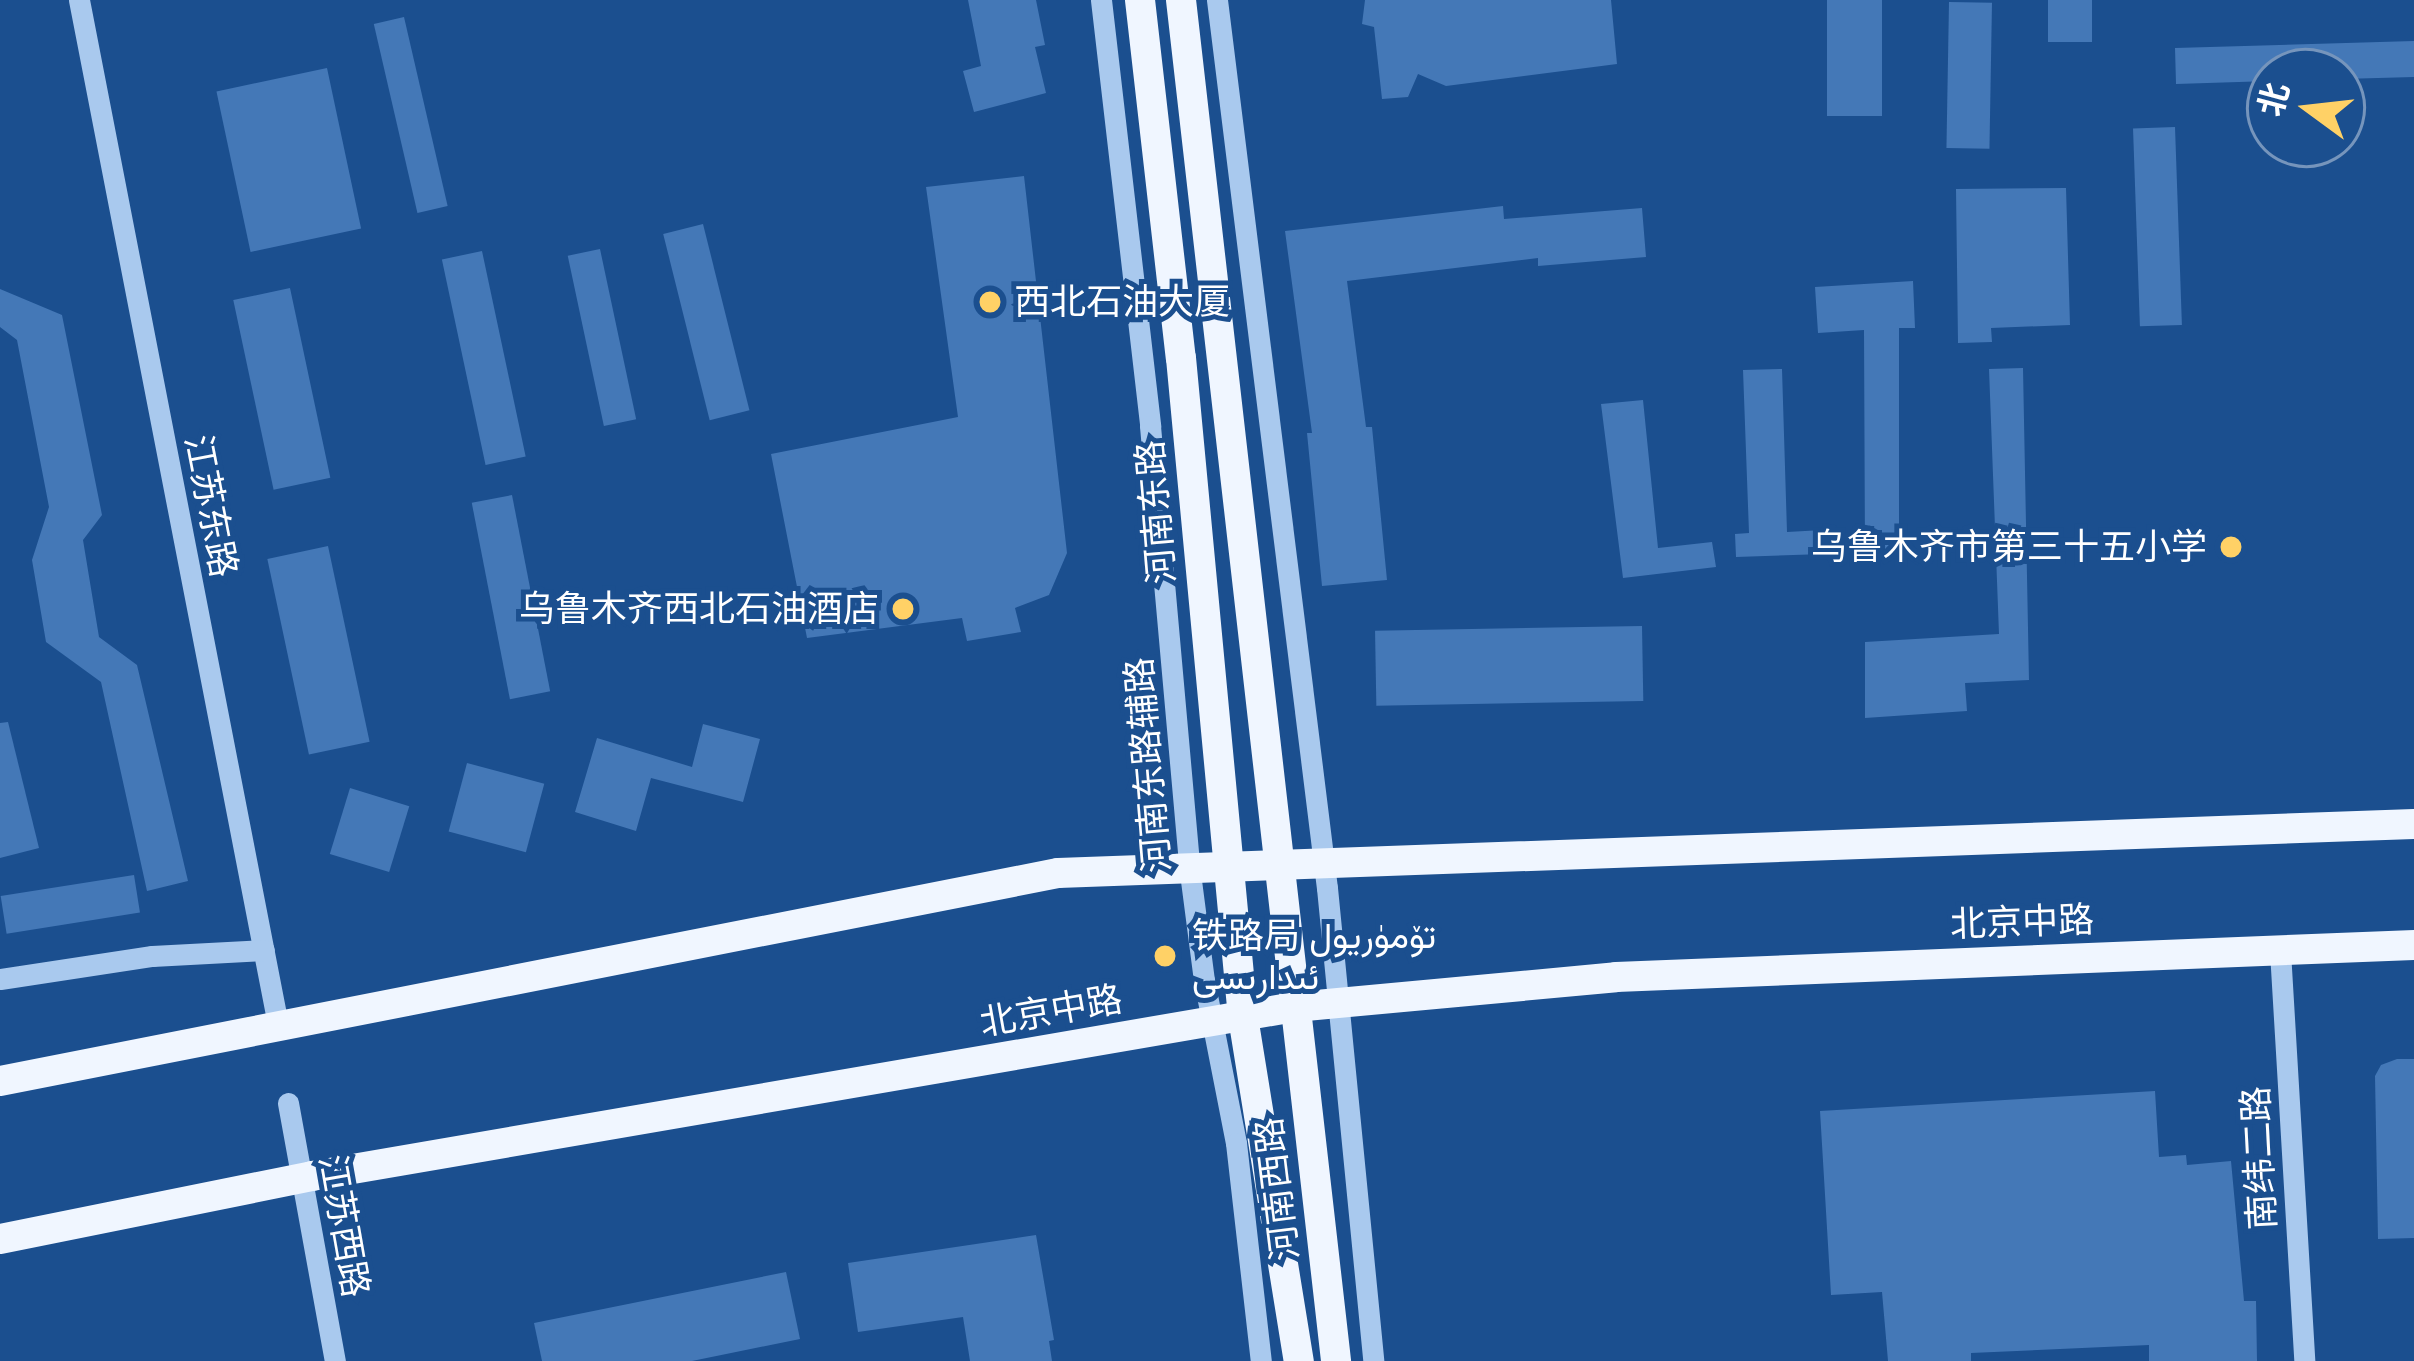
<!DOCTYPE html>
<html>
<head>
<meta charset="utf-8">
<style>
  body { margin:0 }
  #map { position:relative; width:2414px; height:1361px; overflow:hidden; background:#1b4f8f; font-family:Raleway,Vazirmatn,"Noto Sans SC",sans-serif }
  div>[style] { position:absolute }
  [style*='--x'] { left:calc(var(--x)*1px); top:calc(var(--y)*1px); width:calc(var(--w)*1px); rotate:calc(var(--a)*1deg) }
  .building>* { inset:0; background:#4478b7; transform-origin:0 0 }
  .minor>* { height:21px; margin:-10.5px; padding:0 10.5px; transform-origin:10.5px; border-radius:10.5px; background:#a9c9ee }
  .major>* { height:30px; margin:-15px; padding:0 15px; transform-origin:15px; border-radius:15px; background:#f0f6ff }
  .dots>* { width:33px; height:33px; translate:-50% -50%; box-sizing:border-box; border:6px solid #1b4f8f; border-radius:50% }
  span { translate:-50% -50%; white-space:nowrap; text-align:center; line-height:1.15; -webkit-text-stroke:10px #1b4f8f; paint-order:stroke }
  .poi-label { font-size:36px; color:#fff }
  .left { translate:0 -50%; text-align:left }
  .right { translate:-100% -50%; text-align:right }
  .street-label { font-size:36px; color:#fff }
  .north { position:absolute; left:2246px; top:48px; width:120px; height:120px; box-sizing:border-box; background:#1b4f8f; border:3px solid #7695bc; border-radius:50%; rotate:285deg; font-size:33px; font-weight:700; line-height:48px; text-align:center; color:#fff }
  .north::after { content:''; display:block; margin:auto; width:42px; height:54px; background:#ffd166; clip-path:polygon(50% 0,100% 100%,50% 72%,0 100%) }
</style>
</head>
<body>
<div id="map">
  <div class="building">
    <div style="clip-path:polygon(968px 0,1036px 0,1045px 45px,1035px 47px,1046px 93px,974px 112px,963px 71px,981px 66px)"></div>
    <div style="clip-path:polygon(1365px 0,1611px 0,1617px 64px,1446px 86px,1418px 74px,1408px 97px,1382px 99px,1374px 27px,1362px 24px)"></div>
    <div style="left:1827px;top:0;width:55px;height:116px"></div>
    <div style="left:2048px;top:0;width:44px;height:42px"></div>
    <div style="left:1949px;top:2px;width:43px;height:146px;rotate:1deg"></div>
    <div style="left:404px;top:17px;width:194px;height:31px;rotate:77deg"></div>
    <div style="clip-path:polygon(2414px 41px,2414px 77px,2342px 79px,2342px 72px,2270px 72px,2270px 81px,2176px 84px,2175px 48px)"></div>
    <div style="left:327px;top:68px;width:164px;height:113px;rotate:78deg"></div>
    <div style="left:2175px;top:127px;width:198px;height:42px;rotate:88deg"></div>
    <div style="clip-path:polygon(1024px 176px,1067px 553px,1049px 595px,1015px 608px,1021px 632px,967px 641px,962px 618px,807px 638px,771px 454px,958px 417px,926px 187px)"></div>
    <div style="clip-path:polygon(2066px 188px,2070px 325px,1991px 328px,1992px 342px,1958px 343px,1956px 189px)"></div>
    <div style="clip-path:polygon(1503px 206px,1504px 219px,1642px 208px,1646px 257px,1538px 266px,1538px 258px,1347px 281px,1366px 427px,1372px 427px,1387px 580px,1322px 586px,1307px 433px,1312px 433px,1285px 231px)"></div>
    <div style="left:703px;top:224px;width:192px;height:41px;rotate:76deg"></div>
    <div style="left:600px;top:249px;width:174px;height:33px;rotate:78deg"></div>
    <div style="left:482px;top:251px;width:210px;height:41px;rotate:78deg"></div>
    <div style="clip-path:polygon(1913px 281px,1915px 328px,1899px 328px,1899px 558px,1865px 558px,1864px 330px,1818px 333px,1815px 287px)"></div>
    <div style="left:290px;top:288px;width:194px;height:58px;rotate:78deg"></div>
    <div style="clip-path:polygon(0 289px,62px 315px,102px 515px,83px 540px,99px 637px,137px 665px,188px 881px,147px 891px,101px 682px,46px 642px,32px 560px,49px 507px,17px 340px,0 327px)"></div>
    <div style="clip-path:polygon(2023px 368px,2029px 680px,1965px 683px,1967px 711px,1865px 718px,1865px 642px,1999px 634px,1989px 369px)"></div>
    <div style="clip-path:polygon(1782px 369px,1787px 532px,1823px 530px,1824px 554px,1736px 557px,1735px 534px,1749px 533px,1743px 370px)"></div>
    <div style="clip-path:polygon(1643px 400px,1658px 548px,1712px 542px,1716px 567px,1623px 578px,1601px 404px)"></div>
    <div style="left:512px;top:495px;width:200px;height:41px;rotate:79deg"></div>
    <div style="left:328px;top:546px;width:200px;height:62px;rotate:78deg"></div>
    <div style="left:1642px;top:626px;width:75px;height:267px;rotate:89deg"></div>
    <div style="clip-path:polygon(8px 722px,39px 848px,0 858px,0 723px)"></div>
    <div style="clip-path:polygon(703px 724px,760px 739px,743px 802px,651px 778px,636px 831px,575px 812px,597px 738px,692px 767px)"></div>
    <div style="left:467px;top:763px;width:80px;height:71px;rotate:15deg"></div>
    <div style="left:350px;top:788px;width:62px;height:69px;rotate:17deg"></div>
    <div style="left:134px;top:875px;width:38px;height:135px;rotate:81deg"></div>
    <div style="clip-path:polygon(2397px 1059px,2414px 1059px,2414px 1238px,2378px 1239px,2375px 1076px,2381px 1065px)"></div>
    <div style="clip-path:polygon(2155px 1091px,2159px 1157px,2186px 1155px,2187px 1165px,2231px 1161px,2244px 1301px,2256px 1301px,2257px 1361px,2149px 1361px,2149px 1345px,1971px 1353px,1971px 1361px,1888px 1361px,1882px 1292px,1831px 1295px,1820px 1111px)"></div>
    <div style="clip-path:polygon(1036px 1235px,1054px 1340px,1049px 1341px,1052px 1361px,970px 1361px,963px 1317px,858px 1332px,848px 1263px)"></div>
    <div style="clip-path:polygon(786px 1272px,800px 1339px,692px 1361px,542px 1361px,534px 1323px)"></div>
  </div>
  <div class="minor">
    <div style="--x:79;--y:0;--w:1044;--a:79.01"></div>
    <div style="--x:1101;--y:0;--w:429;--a:83.4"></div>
    <div style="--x:1150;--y:426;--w:441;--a:84.9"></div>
    <div style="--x:1189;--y:865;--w:116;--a:82.6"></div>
    <div style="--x:1204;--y:980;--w:166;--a:78.9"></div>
    <div style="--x:1236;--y:1143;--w:219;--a:83.5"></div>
    <div style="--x:1217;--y:0;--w:895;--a:82.94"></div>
    <div style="--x:1327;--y:888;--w:475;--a:84.4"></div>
    <div style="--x:2280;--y:951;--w:411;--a:86.6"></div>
    <div style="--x:0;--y:979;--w:154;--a:-8.6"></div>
    <div style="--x:152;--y:956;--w:112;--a:-3.1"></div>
    <div style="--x:288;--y:1103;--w:262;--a:79.7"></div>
  </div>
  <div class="major">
    <div style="--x:1140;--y:0;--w:360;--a:83.5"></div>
    <div style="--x:1181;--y:358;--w:662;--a:84.63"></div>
    <div style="--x:1243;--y:1017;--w:349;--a:80.8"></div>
    <div style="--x:1181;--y:0;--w:1370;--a:83.5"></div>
    <div style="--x:0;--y:1081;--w:1078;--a:-11.12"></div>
    <div style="--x:1058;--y:873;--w:1357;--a:-2.07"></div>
    <div style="--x:0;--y:1239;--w:318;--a:-11.4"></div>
    <div style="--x:312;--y:1176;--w:997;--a:-9.76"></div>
    <div style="--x:1295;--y:1007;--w:322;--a:-5.3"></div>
    <div style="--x:1616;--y:977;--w:799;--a:-2.3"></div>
  </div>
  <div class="dots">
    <div style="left:990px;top:302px;background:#ffd166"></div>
    <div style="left:2231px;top:547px;background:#ffd166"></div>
    <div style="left:903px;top:609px;background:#ffd166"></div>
    <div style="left:1165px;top:956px;background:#ffd166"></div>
  </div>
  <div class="poi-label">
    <span class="left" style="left:1014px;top:302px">西北石油大厦</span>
    <span class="right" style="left:2207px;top:547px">乌鲁木齐市第三十五小学</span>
    <span class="right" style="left:879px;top:609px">乌鲁木齐西北石油酒店</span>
    <span class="left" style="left:1192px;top:956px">铁路局 تۆمۈريول<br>ئىدارىسى</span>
  </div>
  <div class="street-label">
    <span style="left:211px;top:506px;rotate:79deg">江苏东路</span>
    <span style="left:1156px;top:512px;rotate:-95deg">河南东路</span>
    <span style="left:1148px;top:765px;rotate:-95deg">河南东路辅路</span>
    <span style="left:2022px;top:922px;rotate:-2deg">北京中路</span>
    <span style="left:1051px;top:1011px;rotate:-10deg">北京中路</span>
    <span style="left:2259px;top:1158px;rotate:-93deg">南纬二路</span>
    <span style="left:1277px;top:1189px;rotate:-97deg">河南西路</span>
    <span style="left:344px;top:1226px;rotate:80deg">江苏西路</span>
  </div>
  <div class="north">北</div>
</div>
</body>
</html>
